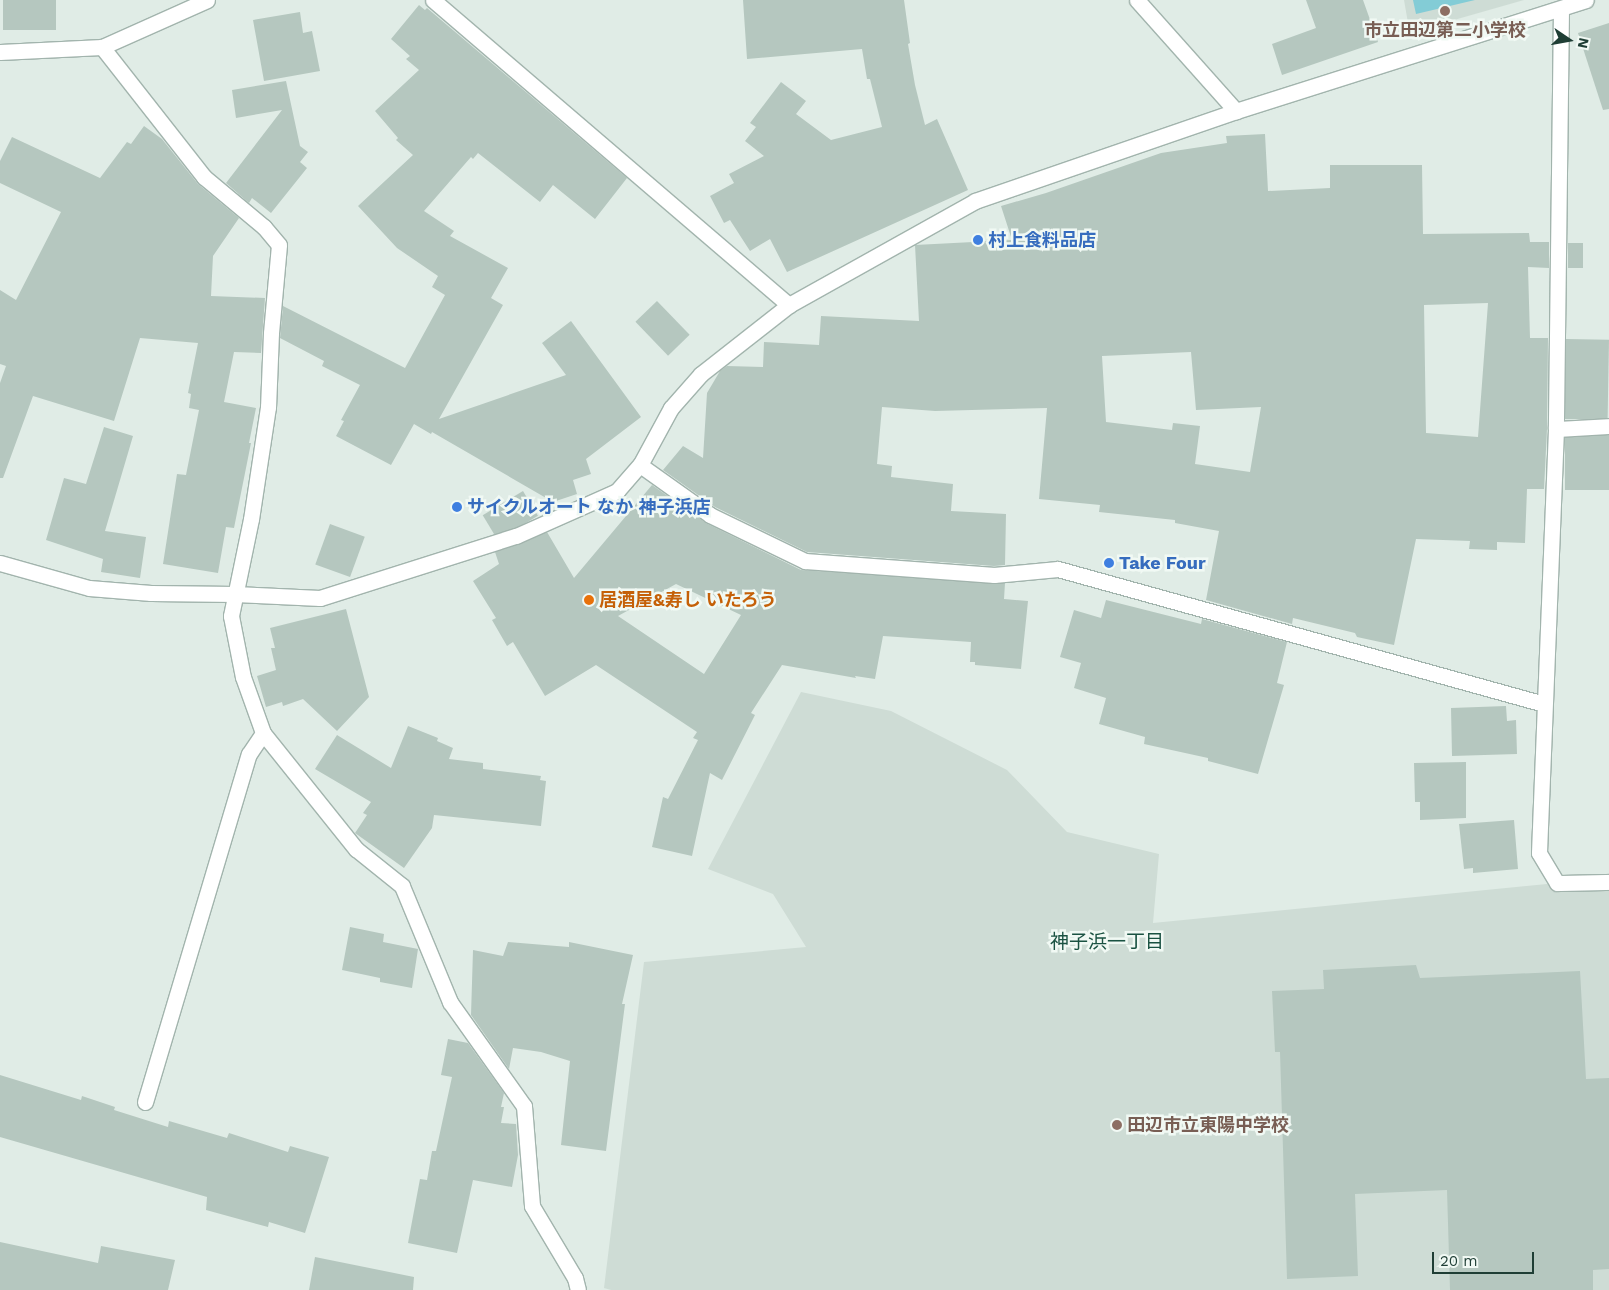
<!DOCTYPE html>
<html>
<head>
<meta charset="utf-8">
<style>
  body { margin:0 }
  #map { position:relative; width:1609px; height:1290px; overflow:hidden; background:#e0ece6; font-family:"Work Sans","Noto Sans JP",sans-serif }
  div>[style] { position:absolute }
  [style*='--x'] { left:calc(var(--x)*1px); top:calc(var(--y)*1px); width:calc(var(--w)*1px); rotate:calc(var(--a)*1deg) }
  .built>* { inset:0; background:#cedcd5 }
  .water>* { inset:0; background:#83ccd6 }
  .building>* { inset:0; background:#b5c7bf; transform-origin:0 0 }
  .roads { filter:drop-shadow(1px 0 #a2b4ad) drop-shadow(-1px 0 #a2b4ad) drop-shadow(0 1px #a2b4ad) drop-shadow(0 -1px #a2b4ad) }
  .street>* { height:15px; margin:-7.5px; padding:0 7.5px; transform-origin:7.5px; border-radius:7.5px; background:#fff }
  .dots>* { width:14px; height:14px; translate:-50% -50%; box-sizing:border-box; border:2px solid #f1f9f4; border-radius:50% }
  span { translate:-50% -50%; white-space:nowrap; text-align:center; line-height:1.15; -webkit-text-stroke:5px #f1f9f4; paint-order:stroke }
  .education-label { font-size:18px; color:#785e54; font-weight:700 }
  .left { translate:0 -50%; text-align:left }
  .shop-label { font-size:18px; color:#366cbe; font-weight:700 }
  .food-label { font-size:18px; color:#c56008; font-weight:700 }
  .neighbourhood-label { font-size:19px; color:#1a5242 }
  .north { position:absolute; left:1544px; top:15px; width:50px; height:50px; -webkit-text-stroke:4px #f1f9f4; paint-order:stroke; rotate:102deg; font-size:14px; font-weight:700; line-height:20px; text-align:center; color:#1f3e35 }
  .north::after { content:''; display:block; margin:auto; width:18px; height:22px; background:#1f3e35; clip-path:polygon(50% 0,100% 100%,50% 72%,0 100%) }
  .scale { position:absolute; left:1432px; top:1252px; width:102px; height:22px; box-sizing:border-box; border:2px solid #1f3e35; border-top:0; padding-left:6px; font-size:15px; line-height:18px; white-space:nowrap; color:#1f3e35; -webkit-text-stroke:4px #f1f9f4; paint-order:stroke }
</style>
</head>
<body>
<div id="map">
  <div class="built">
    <div style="clip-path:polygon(1404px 0,1524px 0,1419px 30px,1408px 23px)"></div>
    <div style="clip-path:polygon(801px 692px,891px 711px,1007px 770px,1067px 832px,1159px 854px,1153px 923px,1557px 883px,1609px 882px,1609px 1290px,611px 1290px,604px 1288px,644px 962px,806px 947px,773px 894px,708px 869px)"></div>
  </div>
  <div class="water">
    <div style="clip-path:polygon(1413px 0,1475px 0,1416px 14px)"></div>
  </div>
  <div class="building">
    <div style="left:3px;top:0;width:53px;height:30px"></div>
    <div style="clip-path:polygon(743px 0,904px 0,910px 43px,908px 44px,915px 85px,925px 125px,937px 119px,968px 190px,787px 272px,770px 239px,750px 251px,730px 220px,724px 223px,710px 196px,734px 183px,729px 174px,764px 156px,745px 141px,756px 127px,750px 123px,781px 82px,806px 101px,796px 114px,831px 140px,882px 127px,870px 79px,867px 79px,862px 49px,747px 59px)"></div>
    <div style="clip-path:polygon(1306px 0,1363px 0,1378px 42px,1282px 75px,1272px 44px,1316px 28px)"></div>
    <div style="clip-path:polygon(419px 5px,425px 10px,427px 8px,627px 178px,595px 219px,553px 185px,540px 202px,478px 153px,473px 159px,471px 157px,424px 211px,454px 231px,450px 236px,508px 268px,491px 298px,503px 305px,439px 419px,566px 375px,542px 343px,571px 321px,641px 417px,586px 459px,591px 474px,573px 480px,577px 494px,553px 502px,432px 432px,431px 434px,414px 424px,391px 465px,336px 436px,344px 421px,341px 420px,360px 385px,322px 366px,324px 361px,280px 338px,283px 306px,405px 368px,445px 295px,432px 287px,438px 276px,397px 248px,358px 206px,413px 155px,396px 140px,398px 138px,375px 111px,419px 70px,406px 59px,410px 56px,391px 39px)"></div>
    <div style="clip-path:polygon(300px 12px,303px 33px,312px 31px,320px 71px,264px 81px,253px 20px)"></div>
    <div style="clip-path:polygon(1609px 23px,1609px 109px,1603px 110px,1578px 33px)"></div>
    <div style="clip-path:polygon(286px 81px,300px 146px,308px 152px,300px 162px,307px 168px,271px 213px,252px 198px,249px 203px,226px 183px,282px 110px,236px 118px,232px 90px)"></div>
    <div style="clip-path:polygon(144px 126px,162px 139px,198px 184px,239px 218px,213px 256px,211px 296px,265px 298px,261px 353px,234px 352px,224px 402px,256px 408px,249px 443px,251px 443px,234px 528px,226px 527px,218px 573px,163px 564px,177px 474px,186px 475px,199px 410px,189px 408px,191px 394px,188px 393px,198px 343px,140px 338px,114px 421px,33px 396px,3px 478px,0 478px,0 383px,6px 366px,0 364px,0 290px,16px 300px,61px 212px,0 183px,0 161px,12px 137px,100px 178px,127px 142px,131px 144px)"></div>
    <div style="clip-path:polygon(evenodd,1265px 134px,1268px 191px,1330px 188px,1330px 165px,1422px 165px,1423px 234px,1529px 233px,1530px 242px,1549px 242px,1549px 268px,1528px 267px,1530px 338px,1548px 338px,1547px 429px,1544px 489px,1527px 489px,1525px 543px,1497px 542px,1497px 550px,1469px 549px,1470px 541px,1416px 539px,1394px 645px,1357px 637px,1355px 633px,1293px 618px,1292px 624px,1206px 600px,1219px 531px,1175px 523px,1175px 520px,1099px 512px,1100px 505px,1039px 499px,1047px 408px,935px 411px,882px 407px,877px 464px,892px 466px,891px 477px,953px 484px,951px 511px,1006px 514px,1005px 565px,994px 566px,807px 552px,715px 507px,663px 470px,683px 446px,703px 458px,707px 393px,720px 371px,727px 366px,763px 367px,764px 342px,819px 345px,821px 316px,919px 321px,915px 245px,1012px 240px,1001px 206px,1046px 193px,1161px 153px,1227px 143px,1226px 136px,1265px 134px,1488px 303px,1478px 437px,1426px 433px,1424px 305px,1488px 303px,1265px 134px,1191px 352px,1196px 410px,1261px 407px,1250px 472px,1195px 464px,1200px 426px,1173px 423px,1172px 430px,1106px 422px,1102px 356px,1191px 352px)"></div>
    <div style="left:1568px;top:243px;width:15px;height:25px"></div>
    <div style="left:657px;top:301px;width:47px;height:30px;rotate:46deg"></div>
    <div style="left:1566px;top:339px;width:43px;height:80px;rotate:1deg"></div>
    <div style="clip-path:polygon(104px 427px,133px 436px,105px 531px,146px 537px,140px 578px,101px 572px,103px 559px,46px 540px,64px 478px,86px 484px)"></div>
    <div style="left:1609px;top:435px;width:55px;height:44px;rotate:90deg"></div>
    <div style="clip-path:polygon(evenodd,652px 485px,706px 523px,801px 570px,1005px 583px,1004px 599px,1028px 601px,1021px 669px,975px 665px,975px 662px,970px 662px,971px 642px,883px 636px,875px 679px,855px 676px,856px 678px,782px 665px,751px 713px,755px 715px,722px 780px,710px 773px,692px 856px,652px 847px,663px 797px,668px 799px,698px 740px,693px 738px,697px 732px,596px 665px,545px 696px,513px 642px,507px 646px,492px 620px,496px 618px,473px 581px,499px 564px,495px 552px,547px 532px,574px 578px,652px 485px,676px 584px,741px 615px,704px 674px,618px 616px,676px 584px)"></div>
    <div style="left:523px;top:491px;width:29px;height:47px;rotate:59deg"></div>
    <div style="left:330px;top:524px;width:37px;height:43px;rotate:20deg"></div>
    <div style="clip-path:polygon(1106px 600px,1201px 624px,1202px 619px,1287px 642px,1277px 683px,1284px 685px,1258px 774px,1208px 761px,1208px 758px,1144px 744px,1145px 737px,1099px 724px,1106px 698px,1074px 688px,1081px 663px,1060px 657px,1074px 610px,1101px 618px)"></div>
    <div style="clip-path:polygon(346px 609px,369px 697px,337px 731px,303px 699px,283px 706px,282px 702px,266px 707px,257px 676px,276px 670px,271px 648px,275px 648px,270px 628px)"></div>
    <div style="clip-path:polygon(1506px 706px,1507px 721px,1516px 720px,1517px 754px,1452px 756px,1451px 708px)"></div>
    <div style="clip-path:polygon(408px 726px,438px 738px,437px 741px,453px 748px,449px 759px,483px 763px,483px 769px,541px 776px,540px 780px,546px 781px,541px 826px,434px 815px,432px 828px,404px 868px,355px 833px,367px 815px,363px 813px,371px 802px,315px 769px,337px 735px,391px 768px)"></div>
    <div style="clip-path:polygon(1466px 762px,1466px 818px,1420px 820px,1420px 802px,1415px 802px,1414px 763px)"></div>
    <div style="clip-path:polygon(1514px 820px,1518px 869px,1473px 873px,1473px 868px,1464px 869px,1459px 824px)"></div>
    <div style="clip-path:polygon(350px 927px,384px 934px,383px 942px,418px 949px,412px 988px,380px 982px,380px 978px,342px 970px)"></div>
    <div style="clip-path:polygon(508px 942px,569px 947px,569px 942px,633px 955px,622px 1004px,625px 1004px,606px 1151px,561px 1145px,570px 1061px,541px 1052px,513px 1048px,509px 1069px,471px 1015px,473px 950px,503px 956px)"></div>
    <div style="clip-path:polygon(1416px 965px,1420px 978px,1580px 971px,1586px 1079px,1609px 1078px,1609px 1269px,1593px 1270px,1593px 1290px,1450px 1290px,1447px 1190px,1355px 1194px,1358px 1276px,1287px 1279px,1280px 1052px,1275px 1052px,1272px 991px,1324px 989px,1323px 970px)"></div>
    <div style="clip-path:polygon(448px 1039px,468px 1043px,504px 1093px,501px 1107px,504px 1107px,501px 1123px,516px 1124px,518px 1155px,512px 1187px,473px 1180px,457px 1253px,408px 1243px,420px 1179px,427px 1180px,432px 1151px,436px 1151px,452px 1077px,441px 1075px)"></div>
    <div style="clip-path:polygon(0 1075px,81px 1100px,82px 1096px,115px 1107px,114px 1110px,168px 1127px,169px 1121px,227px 1138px,229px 1133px,288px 1152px,290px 1146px,329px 1157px,305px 1233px,269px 1222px,268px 1227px,206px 1210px,207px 1197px,0 1137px)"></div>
    <div style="clip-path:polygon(0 1242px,98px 1263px,101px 1246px,175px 1260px,168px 1290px,0 1290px)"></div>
    <div style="clip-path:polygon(315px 1257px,414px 1277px,413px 1290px,309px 1290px)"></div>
  </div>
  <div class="roads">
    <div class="street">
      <div style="--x:433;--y:0;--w:469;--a:40.6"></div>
      <div style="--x:1137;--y:0;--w:149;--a:48.3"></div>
      <div style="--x:1561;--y:9;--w:420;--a:90.7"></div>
      <div style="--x:1556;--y:429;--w:424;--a:92.3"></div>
      <div style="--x:1539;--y:853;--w:35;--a:59"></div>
      <div style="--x:1557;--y:883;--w:52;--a:-1.1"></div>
      <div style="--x:102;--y:47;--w:165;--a:51.9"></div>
      <div style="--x:204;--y:177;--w:78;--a:39.8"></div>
      <div style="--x:264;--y:227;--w:23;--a:50"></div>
      <div style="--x:279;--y:245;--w:88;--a:95.2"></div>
      <div style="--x:271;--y:333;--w:74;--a:92.3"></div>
      <div style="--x:268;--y:407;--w:113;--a:98.6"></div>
      <div style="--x:251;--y:519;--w:99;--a:101.7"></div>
      <div style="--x:231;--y:616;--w:62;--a:78.9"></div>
      <div style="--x:243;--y:677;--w:59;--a:70.3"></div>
      <div style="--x:263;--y:733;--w:149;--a:51.3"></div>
      <div style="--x:356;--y:849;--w:59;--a:38.8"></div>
      <div style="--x:402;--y:886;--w:126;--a:67.5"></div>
      <div style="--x:450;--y:1002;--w:128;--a:54.6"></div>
      <div style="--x:524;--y:1106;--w:100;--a:85.4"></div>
      <div style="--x:532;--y:1206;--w:84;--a:59.2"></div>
      <div style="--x:575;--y:1278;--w:12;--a:76"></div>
      <div style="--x:0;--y:52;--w:102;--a:-2.8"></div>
      <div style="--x:102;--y:47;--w:115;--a:-24.1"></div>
      <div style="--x:1556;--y:429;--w:53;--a:-3.2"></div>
      <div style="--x:640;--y:465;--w:86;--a:35.5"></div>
      <div style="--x:710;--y:515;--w:106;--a:25.8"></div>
      <div style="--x:805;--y:561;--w:190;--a:4.2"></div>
      <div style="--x:994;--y:575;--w:64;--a:-5.4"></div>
      <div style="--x:1058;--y:569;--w:504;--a:15.52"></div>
      <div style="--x:0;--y:563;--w:92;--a:15.7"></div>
      <div style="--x:89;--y:588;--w:62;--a:4.6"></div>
      <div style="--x:151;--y:593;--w:84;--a:0.7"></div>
      <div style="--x:235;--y:594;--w:85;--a:2.7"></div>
      <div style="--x:320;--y:598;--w:206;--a:-17.6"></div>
      <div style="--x:516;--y:536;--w:111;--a:-24"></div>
      <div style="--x:617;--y:491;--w:35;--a:-49"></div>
      <div style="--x:640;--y:465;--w:65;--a:-61.5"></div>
      <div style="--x:671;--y:408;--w:45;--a:-48.6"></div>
      <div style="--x:701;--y:374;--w:112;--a:-38.1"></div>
      <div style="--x:789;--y:305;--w:213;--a:-29.2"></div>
      <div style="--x:975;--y:201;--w:276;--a:-19"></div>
      <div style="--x:1236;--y:111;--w:367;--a:-17.6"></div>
      <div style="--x:145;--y:1102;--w:363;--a:-73.4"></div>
      <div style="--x:249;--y:754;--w:25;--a:-56"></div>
    </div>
  </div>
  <div class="dots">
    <div style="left:1445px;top:11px;background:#8d6e63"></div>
    <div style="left:978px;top:240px;background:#3f7fe0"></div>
    <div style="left:457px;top:507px;background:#3f7fe0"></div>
    <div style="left:1109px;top:563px;background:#3f7fe0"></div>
    <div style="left:589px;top:600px;background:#e8710a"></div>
    <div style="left:1117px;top:1125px;background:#8d6e63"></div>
  </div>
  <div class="education-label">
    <span style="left:1445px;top:30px">市立田辺第二小学校</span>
    <span class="left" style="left:1127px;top:1125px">田辺市立東陽中学校</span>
  </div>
  <div class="shop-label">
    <span class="left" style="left:988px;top:240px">村上食料品店</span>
    <span class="left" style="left:467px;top:507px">サイクルオート なか 神子浜店</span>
    <span class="left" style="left:1119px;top:563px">Take Four</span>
  </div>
  <div class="food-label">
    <span class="left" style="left:599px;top:600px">居酒屋&amp;寿し いたろう</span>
  </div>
  <div class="neighbourhood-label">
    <span style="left:1107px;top:942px">神子浜一丁目</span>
  </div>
  <div class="north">N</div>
  <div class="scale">20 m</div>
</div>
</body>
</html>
